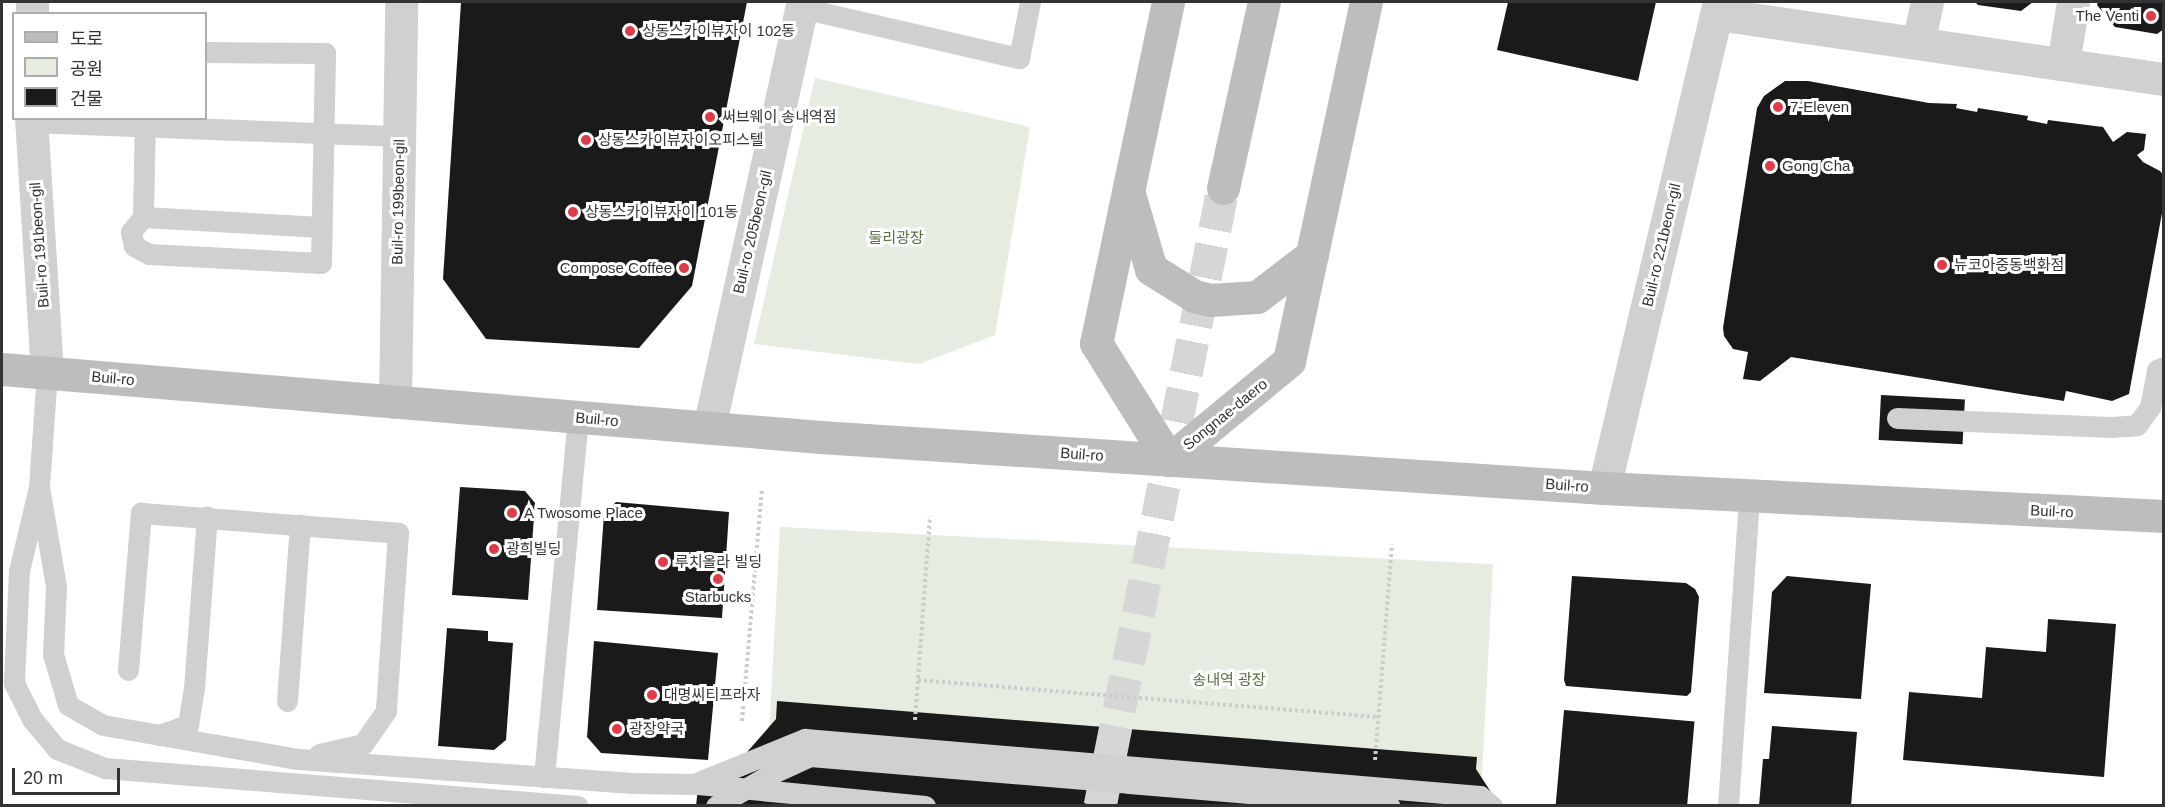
<!DOCTYPE html>
<html>
<head>
<meta charset="utf-8">
<style>
  body { margin:0 }
  #map { position:relative; width:2165px; height:807px; overflow:hidden; background:#fff; font-family:Helvetica,"Noto Sans KR",sans-serif }
  div>[style] { position:absolute }
  [style*='--x'] { left:calc(var(--x)*1px); top:calc(var(--y)*1px); width:calc(var(--w)*1px); rotate:calc(var(--a)*1deg) }
  .green>* { inset:0; background:#e6ecdf; transform-origin:0 0 }
  .building>* { inset:0; background:#1a1a1a; transform-origin:0 0 }
  .secondary-tunnel>* { height:33px; margin-top:-16.5px; transform-origin:0; background:repeating-linear-gradient(90deg,#d6d6d6 0 33px,transparent 0 49px) }
  .path>* { height:4px; margin-top:-2px; transform-origin:0; background:repeating-linear-gradient(90deg,#cdcdcd 0 3px,transparent 0 6px) }
  .lane>* { height:21px; margin:-10.5px; padding:0 10.5px; transform-origin:10.5px; border-radius:10.5px; background:#d0d0d0 }
  .street>* { height:33px; margin:-16.5px; padding:0 16.5px; transform-origin:16.5px; border-radius:16.5px; background:#d0d0d0 }
  .secondary>* { height:33px; margin:-16.5px; padding:0 16.5px; transform-origin:16.5px; border-radius:16.5px; background:#bdbdbd }
  .lane-bridge>* { height:21px; margin:-10.5px; padding:0 10.5px; transform-origin:10.5px; border-radius:10.5px; background:#d0d0d0 }
  .dots>* { width:16px; height:16px; translate:-50% -50%; box-sizing:border-box; border:3px solid #fff; border-radius:50% }
  span { translate:-50% -50%; white-space:nowrap; text-align:center; line-height:1.15; -webkit-text-stroke:6px #fff; paint-order:stroke }
  .poi-label { font-size:15px; color:#333 }
  .right { translate:-100% -50%; text-align:right }
  .left { translate:0 -50%; text-align:left }
  .street-label { font-size:15px; color:#333 }
  .park-label { font-size:15px; color:#56703f }
  .frame { position:absolute; inset:0; border:3px solid #333; pointer-events:none }
  .legend { position:absolute; left:12px; top:12px; width:195px; height:108px; box-sizing:border-box; background:#fff; border:2px solid #adadad; margin:0; padding:8px 10px; list-style:none; font-size:18px; color:#333 }
  .legend li { display:flex; align-items:center; gap:12px; height:30px }
  .legend b { width:30px; border:2px solid #adadad }
  .scale { position:absolute; left:12px; top:768px; width:108px; height:27px; box-sizing:border-box; border:3px solid #333; border-top:0; padding-left:8px; font-size:18px; line-height:21px; white-space:nowrap; color:#333; -webkit-text-stroke:4px #fff; paint-order:stroke }
</style>
</head>
<body>
<div id="map">
  <div class="green">
    <div style="clip-path:polygon(815px 78px,1030px 127px,995px 335px,919px 364px,754px 344px)"></div>
    <div style="left:780px;top:527px;width:714px;height:233px;rotate:3deg"></div>
  </div>
  <div class="building">
    <div style="clip-path:polygon(461px 2px,747px 2px,692px 286px,639px 348px,486px 339px,443px 279px)"></div>
    <div style="clip-path:polygon(1508px 2px,1656px 2px,1638px 81px,1497px 50px)"></div>
    <div style="clip-path:polygon(1975px 2px,2033px 2px,2021px 11px,1978px 5px)"></div>
    <div style="clip-path:polygon(2098px 2px,2164px 2px,2164px 29px,2157px 34px,2115px 27px,2097px 5px)"></div>
    <div style="clip-path:polygon(1785px 81px,1808px 81px,1929px 103px,1957px 104px,1956px 108px,1977px 112px,1978px 108px,2028px 116px,2027px 120px,2047px 124px,2048px 120px,2103px 127px,2113px 142px,2127px 132px,2146px 134px,2144px 150px,2137px 155px,2143px 162px,2160px 171px,2164px 176px,2164px 202px,2129px 394px,2112px 401px,2066px 391px,2064px 401px,1791px 357px,1760px 381px,1743px 379px,1748px 352px,1733px 349px,1724px 336px,1723px 328px,1757px 108px,1764px 96px)"></div>
    <div style="left:1881px;top:395px;width:84px;height:45px;rotate:3deg"></div>
    <div style="clip-path:polygon(460px 487px,525px 491px,535px 503px,528px 600px,452px 595px)"></div>
    <div style="clip-path:polygon(616px 502px,729px 512px,722px 618px,597px 610px,604px 514px)"></div>
    <div style="clip-path:polygon(1572px 576px,1686px 583px,1695px 589px,1699px 597px,1691px 692px,1687px 696px,1566px 686px,1564px 680px)"></div>
    <div style="clip-path:polygon(1787px 576px,1871px 584px,1861px 699px,1764px 693px,1772px 592px)"></div>
    <div style="clip-path:polygon(2048px 619px,2116px 624px,2104px 777px,1903px 760px,1909px 692px,1982px 698px,1986px 647px,2046px 652px)"></div>
    <div style="clip-path:polygon(447px 628px,488px 631px,488px 641px,513px 643px,506px 740px,494px 750px,438px 746px)"></div>
    <div style="clip-path:polygon(594px 641px,718px 653px,708px 760px,601px 753px,587px 737px)"></div>
    <div style="clip-path:polygon(777px 701px,1477px 757px,1476px 769px,1500px 806px,696px 806px,698px 787px,741px 759px,776px 719px)"></div>
    <div style="left:1564px;top:710px;width:131px;height:96px;rotate:5deg"></div>
    <div style="clip-path:polygon(1772px 726px,1857px 732px,1851px 806px,1759px 806px,1763px 759px,1769px 759px)"></div>
  </div>
  <div class="secondary-tunnel">
    <div style="--x:1100;--y:806;--w:630;--a:-78.74"></div>
  </div>
  <div class="path">
    <div style="--x:918;--y:680;--w:461;--a:4.6"></div>
    <div style="--x:915;--y:720;--w:204;--a:-85.8"></div>
    <div style="--x:742;--y:721;--w:233;--a:-85.1"></div>
    <div style="--x:1375;--y:760;--w:216;--a:-85.5"></div>
  </div>
  <div class="lane">
    <div style="--x:802;--y:8;--w:223;--a:13"></div>
    <div style="--x:1019;--y:58;--w:57;--a:-78.9"></div>
    <div style="--x:145;--y:118;--w:99;--a:91.2"></div>
    <div style="--x:143;--y:217;--w:19;--a:129"></div>
    <div style="--x:131;--y:232;--w:14;--a:78"></div>
    <div style="--x:134;--y:246;--w:17;--a:28"></div>
    <div style="--x:149;--y:254;--w:172;--a:3"></div>
    <div style="--x:321;--y:263;--w:210;--a:-88.9"></div>
    <div style="--x:325;--y:53;--w:119;--a:-179.5"></div>
    <div style="--x:31;--y:122;--w:368;--a:2.2"></div>
    <div style="--x:143;--y:217;--w:179;--a:3.2"></div>
    <div style="--x:47;--y:372;--w:115;--a:94"></div>
    <div style="--x:39;--y:487;--w:86;--a:103.4"></div>
    <div style="--x:19;--y:571;--w:112;--a:92.6"></div>
    <div style="--x:14;--y:683;--w:40;--a:63.4"></div>
    <div style="--x:32;--y:719;--w:39;--a:50"></div>
    <div style="--x:57;--y:749;--w:52;--a:21.6"></div>
    <div style="--x:105;--y:768;--w:474;--a:4.6"></div>
    <div style="--x:1897;--y:418;--w:214;--a:2.4"></div>
    <div style="--x:2111;--y:427;--w:26;--a:-4"></div>
    <div style="--x:2137;--y:425;--w:22;--a:-54"></div>
    <div style="--x:2150;--y:407;--w:38;--a:-79"></div>
    <div style="--x:2157;--y:370;--w:8;--a:-23"></div>
    <div style="--x:39;--y:487;--w:100;--a:80.3"></div>
    <div style="--x:56;--y:586;--w:68;--a:92.5"></div>
    <div style="--x:53;--y:654;--w:53;--a:73.6"></div>
    <div style="--x:68;--y:705;--w:40;--a:29.7"></div>
    <div style="--x:103;--y:725;--w:198;--a:9.9"></div>
    <div style="--x:298;--y:759;--w:335;--a:4.1"></div>
    <div style="--x:632;--y:783;--w:62;--a:0.9"></div>
    <div style="--x:694;--y:784;--w:120;--a:-22.1"></div>
    <div style="--x:805;--y:739;--w:677;--a:4.83"></div>
    <div style="--x:1480;--y:796;--w:16;--a:40"></div>
    <div style="--x:128;--y:670;--w:158;--a:-85.3"></div>
    <div style="--x:141;--y:513;--w:258;--a:4.4"></div>
    <div style="--x:398;--y:533;--w:178;--a:93.9"></div>
    <div style="--x:386;--y:711;--w:40;--a:124.9"></div>
    <div style="--x:363;--y:744;--w:45;--a:167.2"></div>
    <div style="--x:287;--y:701;--w:177;--a:-85.8"></div>
    <div style="--x:159;--y:735;--w:31;--a:-19"></div>
    <div style="--x:188;--y:725;--w:37;--a:-81"></div>
    <div style="--x:194;--y:688;--w:172;--a:-85.7"></div>
    <div style="--x:544;--y:777;--w:362;--a:-84.6"></div>
    <div style="--x:1129;--y:783;--w:121;--a:4.7"></div>
    <div style="--x:698;--y:784;--w:228;--a:5.5"></div>
    <div style="--x:1728;--y:806;--w:312;--a:-86.1"></div>
  </div>
  <div class="street">
    <div style="--x:32;--y:14;--w:12;--a:-90"></div>
    <div style="--x:1717;--y:14;--w:452;--a:8.3"></div>
    <div style="--x:1918;--y:43;--w:42;--a:-77.6"></div>
    <div style="--x:2063;--y:64;--w:63;--a:-80.8"></div>
    <div style="--x:31;--y:118;--w:255;--a:86.4"></div>
    <div style="--x:395;--y:402;--w:400;--a:-89.1"></div>
    <div style="--x:709;--y:428;--w:436;--a:-77.6"></div>
    <div style="--x:1604;--y:488;--w:499;--a:-76.7"></div>
  </div>
  <div class="secondary">
    <div style="--x:1168;--y:2;--w:349;--a:101.9"></div>
    <div style="--x:1096;--y:343;--w:138;--a:58"></div>
    <div style="--x:1223;--y:188;--w:190;--a:-77.6"></div>
    <div style="--x:1129;--y:194;--w:78;--a:73.7"></div>
    <div style="--x:1151;--y:269;--w:51;--a:32.1"></div>
    <div style="--x:1194;--y:296;--w:16;--a:14"></div>
    <div style="--x:1210;--y:300;--w:47;--a:-3.7"></div>
    <div style="--x:1257;--y:297;--w:69;--a:-37.4"></div>
    <div style="--x:2;--y:369;--w:821;--a:4.75"></div>
    <div style="--x:820;--y:437;--w:786;--a:3.72"></div>
    <div style="--x:1604;--y:488;--w:561;--a:2.86"></div>
    <div style="--x:1169;--y:460;--w:156;--a:-39.5"></div>
    <div style="--x:1289;--y:361;--w:367;--a:-77.9"></div>
  </div>
  <div class="lane-bridge">
    <div style="--x:1250;--y:793;--w:140;--a:5.3"></div>
    <div style="--x:716;--y:806;--w:64;--a:-30.2"></div>
    <div style="--x:771;--y:774;--w:43;--a:-24.8"></div>
    <div style="--x:810;--y:756;--w:320;--a:4.8"></div>
  </div>
  <div class="dots">
    <div style="left:2151px;top:16px;background:#e63946"></div>
    <div style="left:630px;top:31px;background:#e63946"></div>
    <div style="left:1778px;top:107px;background:#e63946"></div>
    <div style="left:710px;top:117px;background:#e63946"></div>
    <div style="left:586px;top:140px;background:#e63946"></div>
    <div style="left:1770px;top:166px;background:#e63946"></div>
    <div style="left:573px;top:212px;background:#e63946"></div>
    <div style="left:1942px;top:265px;background:#e63946"></div>
    <div style="left:684px;top:268px;background:#e63946"></div>
    <div style="left:512px;top:513px;background:#e63946"></div>
    <div style="left:494px;top:549px;background:#e63946"></div>
    <div style="left:663px;top:562px;background:#e63946"></div>
    <div style="left:718px;top:579px;background:#e63946"></div>
    <div style="left:652px;top:695px;background:#e63946"></div>
    <div style="left:617px;top:729px;background:#e63946"></div>
  </div>
  <div class="poi-label">
    <span class="right" style="left:2139px;top:16px">The Venti</span>
    <span class="left" style="left:642px;top:31px">상동스카이뷰자이 102동</span>
    <span class="left" style="left:1790px;top:107px">7-Eleven</span>
    <span class="left" style="left:722px;top:117px">써브웨이 송내역점</span>
    <span class="left" style="left:598px;top:140px">상동스카이뷰자이오피스텔</span>
    <span class="left" style="left:1782px;top:166px">Gong Cha</span>
    <span class="left" style="left:585px;top:212px">상동스카이뷰자이 101동</span>
    <span class="left" style="left:1954px;top:265px">뉴코아중동백화점</span>
    <span class="right" style="left:672px;top:268px">Compose Coffee</span>
    <span class="left" style="left:524px;top:513px">A Twosome Place</span>
    <span class="left" style="left:506px;top:549px">광희빌딩</span>
    <span class="left" style="left:675px;top:562px">루치올라 빌딩</span>
    <span style="left:718px;top:597px">Starbucks</span>
    <span class="left" style="left:664px;top:695px">대명씨티프라자</span>
    <span class="left" style="left:629px;top:729px">광장약국</span>
  </div>
  <div class="street-label">
    <span style="left:398px;top:202px;rotate:-89deg">Buil-ro 199beon-gil</span>
    <span style="left:752px;top:232px;rotate:-77deg">Buil-ro 205beon-gil</span>
    <span style="left:39px;top:245px;rotate:-94deg">Buil-ro 191beon-gil</span>
    <span style="left:1661px;top:245px;rotate:-77deg">Buil-ro 221beon-gil</span>
    <span style="left:113px;top:378px;rotate:5deg">Buil-ro</span>
    <span style="left:1225px;top:414px;rotate:-39deg">Songnae-daero</span>
    <span style="left:597px;top:419px;rotate:5deg">Buil-ro</span>
    <span style="left:1082px;top:454px;rotate:4deg">Buil-ro</span>
    <span style="left:1567px;top:485px;rotate:4deg">Buil-ro</span>
    <span style="left:2052px;top:511px;rotate:3deg">Buil-ro</span>
  </div>
  <div class="park-label">
    <span style="left:896px;top:238px">둘리광장</span>
    <span style="left:1229px;top:680px">송내역 광장</span>
  </div>
  <div class="frame"></div>
  <ul class="legend">
  <li><b style="height:8px;background:#bdbdbd"></b>도로</li>
  <li><b style="height:16px;background:#e6ecdf"></b>공원</li>
  <li><b style="height:16px;background:#1a1a1a"></b>건물</li>
  </ul>
  <div class="scale">20 m</div>
</div>
</body>
</html>
